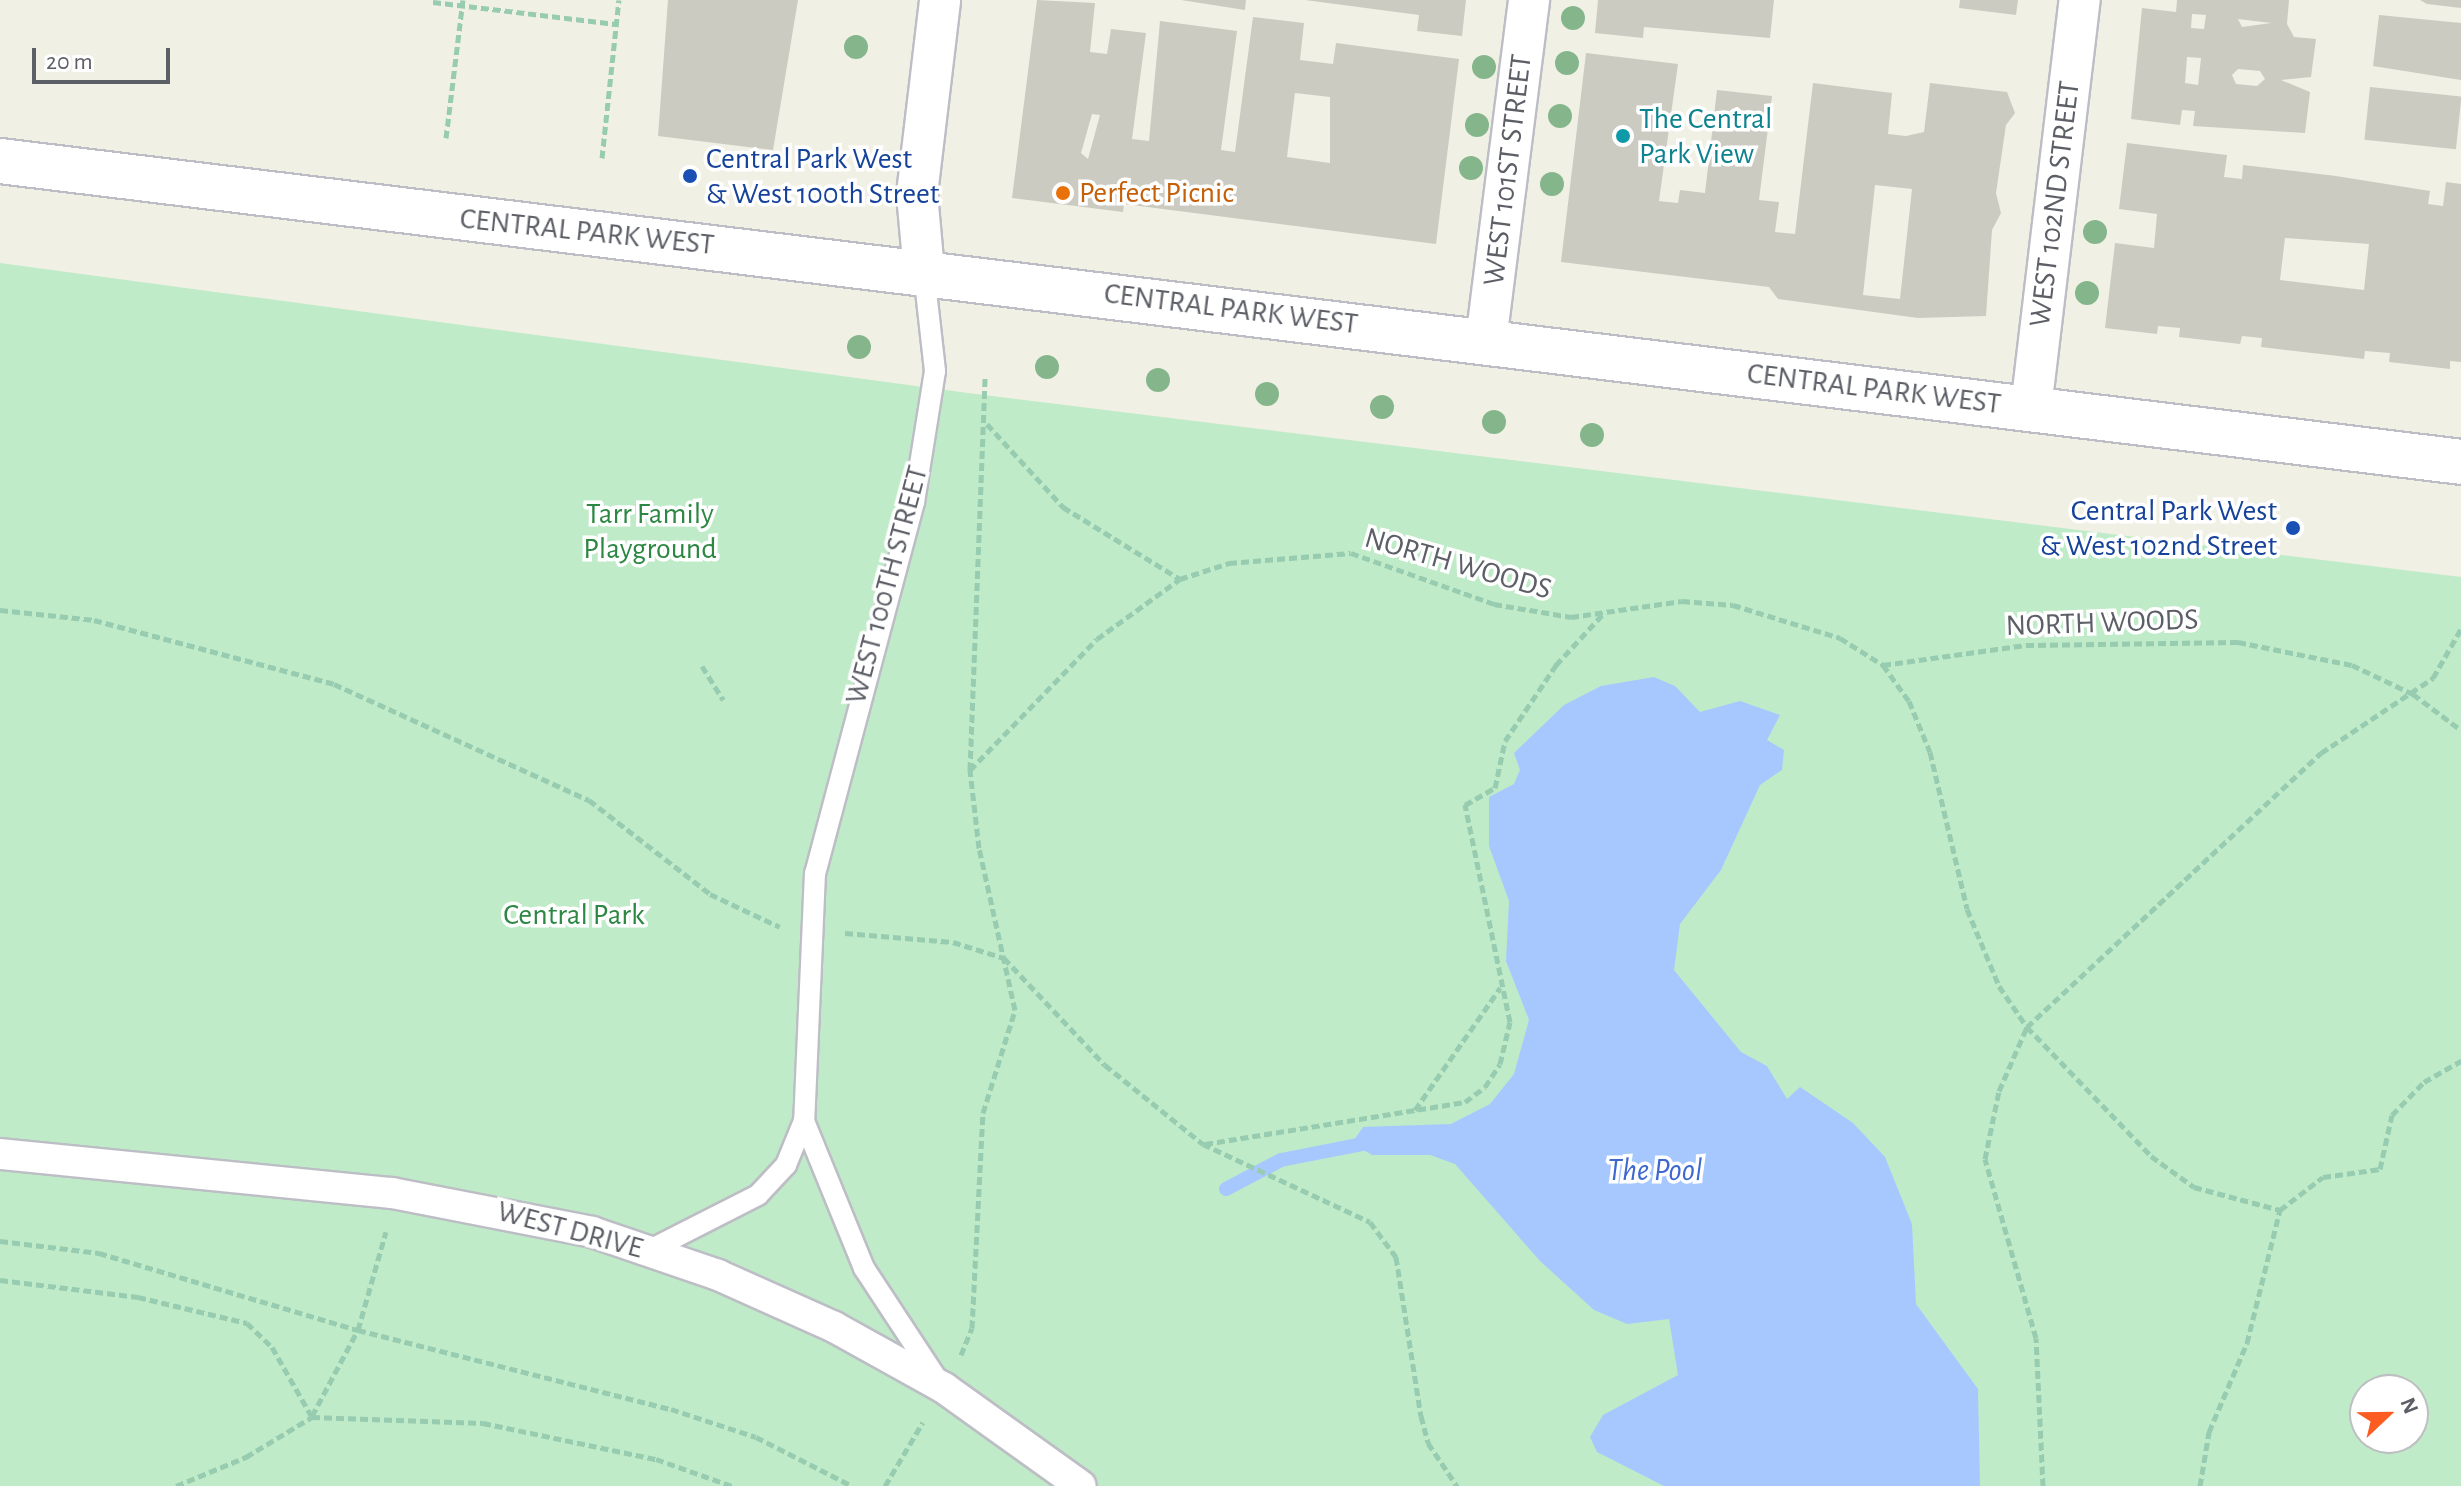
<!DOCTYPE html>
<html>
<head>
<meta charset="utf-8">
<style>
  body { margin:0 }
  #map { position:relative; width:2461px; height:1486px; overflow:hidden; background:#f1f0e5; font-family:"Alegreya Sans",sans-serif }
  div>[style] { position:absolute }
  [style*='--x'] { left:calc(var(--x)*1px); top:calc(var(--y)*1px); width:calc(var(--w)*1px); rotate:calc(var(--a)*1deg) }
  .green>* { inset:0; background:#bfebc8 }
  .water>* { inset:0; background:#a7c8ff }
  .stream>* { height:14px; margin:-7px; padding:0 7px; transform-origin:7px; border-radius:7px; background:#a7c8ff }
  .building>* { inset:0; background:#cccbc2; transform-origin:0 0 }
  .path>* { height:5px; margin-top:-2.5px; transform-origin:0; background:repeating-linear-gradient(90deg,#97ccb0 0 8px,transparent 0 12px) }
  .roads { filter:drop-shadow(2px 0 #bdbec5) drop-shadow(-2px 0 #bdbec5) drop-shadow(0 2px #bdbec5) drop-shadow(0 -2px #bdbec5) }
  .service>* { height:20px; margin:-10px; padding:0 10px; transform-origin:10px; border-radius:10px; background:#fff }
  .pedestrian>* { height:30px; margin:-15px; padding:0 15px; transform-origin:15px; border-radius:15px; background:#fff }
  .minor>* { height:40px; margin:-20px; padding:0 20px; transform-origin:20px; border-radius:20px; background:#fff }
  .secondary>* { height:44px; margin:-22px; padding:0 22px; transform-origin:22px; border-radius:22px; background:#fff }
  .trees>* { width:24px; height:24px; margin:-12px; border-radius:50%; background:#85b68b }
  .dots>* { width:22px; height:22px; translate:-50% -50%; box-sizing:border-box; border:4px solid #fff; border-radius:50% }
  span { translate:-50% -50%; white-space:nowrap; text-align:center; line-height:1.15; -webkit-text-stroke:7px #fff; paint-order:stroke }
  .culture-label { font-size:30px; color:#0d838f }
  .left { translate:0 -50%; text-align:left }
  .transit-label { font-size:30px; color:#164399 }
  .right { translate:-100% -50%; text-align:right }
  .street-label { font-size:30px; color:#5d5f67 }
  .food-label { font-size:30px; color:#c56008 }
  .park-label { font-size:30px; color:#2c8742 }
  .water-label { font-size:32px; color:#3c68d0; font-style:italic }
  .north { position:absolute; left:2349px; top:1374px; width:80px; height:80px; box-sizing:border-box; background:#fff; border:2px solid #bebfc2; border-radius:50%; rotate:68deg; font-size:22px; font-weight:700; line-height:32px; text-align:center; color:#5d5f67 }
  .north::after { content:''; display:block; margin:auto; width:28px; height:36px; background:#fc5b21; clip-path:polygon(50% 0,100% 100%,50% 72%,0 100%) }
  .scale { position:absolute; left:32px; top:48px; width:138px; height:36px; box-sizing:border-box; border:4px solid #5d5f67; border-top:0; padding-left:10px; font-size:24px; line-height:28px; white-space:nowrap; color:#5d5f67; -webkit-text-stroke:6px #fff; paint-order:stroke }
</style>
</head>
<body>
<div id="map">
  <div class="green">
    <div style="clip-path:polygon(evenodd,0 263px,968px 393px,2461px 577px,2461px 1486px,0 1486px,0 263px,2365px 1390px,2413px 1390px,2413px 1438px,2365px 1438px,2365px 1390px)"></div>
  </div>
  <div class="water">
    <div style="clip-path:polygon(1654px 677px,1675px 686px,1700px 712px,1740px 701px,1780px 715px,1767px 740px,1784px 750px,1782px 770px,1760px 785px,1721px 870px,1680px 924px,1674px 970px,1741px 1052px,1767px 1066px,1787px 1099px,1800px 1087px,1853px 1123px,1885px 1157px,1912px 1224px,1916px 1304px,1978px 1389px,1980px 1486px,1664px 1486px,1597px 1452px,1590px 1437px,1603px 1415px,1678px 1375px,1669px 1319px,1627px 1324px,1594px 1310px,1540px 1261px,1455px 1164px,1430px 1155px,1372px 1155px,1352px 1143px,1363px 1127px,1451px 1124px,1490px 1104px,1514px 1074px,1529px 1020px,1506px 961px,1509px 901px,1489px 846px,1489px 797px,1514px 784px,1520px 770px,1514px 753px,1564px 705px,1601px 686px)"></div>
  </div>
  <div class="stream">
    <div style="--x:1226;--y:1189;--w:62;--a:-27.8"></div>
    <div style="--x:1281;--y:1160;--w:89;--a:-11.1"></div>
  </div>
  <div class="building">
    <div style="clip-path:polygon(668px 0,798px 0,773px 150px,658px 136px)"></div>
    <div style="clip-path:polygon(evenodd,1037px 0,1095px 3px,1090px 52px,1107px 54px,1111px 29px,1146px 33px,1132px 139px,1149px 141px,1160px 21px,1237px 31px,1221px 150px,1235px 152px,1253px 17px,1304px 23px,1300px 60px,1333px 64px,1336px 43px,1459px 59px,1436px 244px,1124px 204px,1123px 212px,1012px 198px,1037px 0,1295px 93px,1330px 97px,1330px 163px,1287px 157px,1295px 93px,1037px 0,1092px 114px,1100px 115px,1088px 159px,1081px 153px,1092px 114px)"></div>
    <div style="clip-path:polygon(1181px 0,1246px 0,1245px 10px)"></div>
    <div style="clip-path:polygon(1305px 0,1466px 0,1462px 36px,1417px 31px,1419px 15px)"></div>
    <div style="clip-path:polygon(1598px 0,1774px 0,1770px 38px,1644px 27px,1643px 38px,1595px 33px)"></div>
    <div style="clip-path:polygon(1960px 0,2018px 0,2016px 15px,1959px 8px)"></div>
    <div style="clip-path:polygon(evenodd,2177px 0,2289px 0,2287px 24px,2294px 37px,2316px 39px,2311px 77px,2281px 80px,2310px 92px,2305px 133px,2193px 126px,2195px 111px,2182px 110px,2180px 125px,2131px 119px,2142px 8px,2176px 12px,2177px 0,2192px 14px,2206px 15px,2204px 29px,2191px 28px,2192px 14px,2177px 0,2238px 19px,2271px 23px,2242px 27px,2238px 19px,2177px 0,2187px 57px,2201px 58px,2198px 85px,2185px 83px,2187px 57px,2177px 0,2238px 69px,2260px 71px,2265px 79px,2257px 86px,2236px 84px,2232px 75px,2238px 69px)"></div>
    <div style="clip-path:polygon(2420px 0,2461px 0,2461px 8px,2427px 4px)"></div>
    <div style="clip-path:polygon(2379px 15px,2461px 23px,2461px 80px,2373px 66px)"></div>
    <div style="clip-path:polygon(evenodd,1586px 53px,1678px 64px,1659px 201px,1678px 203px,1680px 190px,1705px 193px,1717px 90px,1772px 96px,1759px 200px,1779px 202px,1775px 232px,1795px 234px,1813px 83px,1892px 93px,1888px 134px,1906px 136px,1924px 132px,1930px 83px,2007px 92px,2015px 113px,2006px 125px,1996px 193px,2001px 213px,1992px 230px,1986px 316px,1918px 318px,1778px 299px,1769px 287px,1561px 262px,1586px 53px,1875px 185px,1912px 189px,1900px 299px,1863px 295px,1875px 185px)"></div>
    <div style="left:2370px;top:87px;width:92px;height:53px;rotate:6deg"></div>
    <div style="clip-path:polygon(evenodd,2127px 143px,2227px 155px,2224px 177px,2242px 179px,2243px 165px,2336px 176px,2430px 191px,2428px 204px,2443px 206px,2446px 182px,2461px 184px,2461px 362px,2450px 361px,2450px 369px,2389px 362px,2390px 353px,2365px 351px,2364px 359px,2261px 347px,2262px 338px,2242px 336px,2240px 344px,2179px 337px,2180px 328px,2158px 326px,2157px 334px,2105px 328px,2115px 243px,2154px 248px,2157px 214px,2119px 209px,2127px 143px,2285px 238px,2369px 244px,2364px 290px,2280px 280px,2285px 238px)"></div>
  </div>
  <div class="path">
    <div style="--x:433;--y:2;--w:184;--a:6.9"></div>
    <div style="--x:446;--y:138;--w:139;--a:-83"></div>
    <div style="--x:602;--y:158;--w:159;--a:-83.9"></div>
    <div style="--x:987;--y:424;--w:113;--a:47.5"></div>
    <div style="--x:1063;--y:507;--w:137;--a:31.6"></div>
    <div style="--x:0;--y:610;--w:95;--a:6.1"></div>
    <div style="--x:94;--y:620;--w:248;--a:14.9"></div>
    <div style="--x:334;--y:684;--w:280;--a:24.5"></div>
    <div style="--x:589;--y:800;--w:153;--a:37.8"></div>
    <div style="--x:710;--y:894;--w:77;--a:25.2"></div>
    <div style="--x:1883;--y:665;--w:144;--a:-8"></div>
    <div style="--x:2026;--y:645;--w:212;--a:-0.8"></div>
    <div style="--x:2238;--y:642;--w:116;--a:11.4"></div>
    <div style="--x:2352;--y:665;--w:68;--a:25.4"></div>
    <div style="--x:2413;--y:694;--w:60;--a:36.9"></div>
    <div style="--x:702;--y:666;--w:40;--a:58"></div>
    <div style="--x:970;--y:770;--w:182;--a:-45.9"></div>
    <div style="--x:1097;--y:639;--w:102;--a:-35.9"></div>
    <div style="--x:1180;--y:579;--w:52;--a:-18.1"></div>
    <div style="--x:1229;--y:563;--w:122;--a:-4.7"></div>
    <div style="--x:1351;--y:553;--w:152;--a:19.6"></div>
    <div style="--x:1494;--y:604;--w:78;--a:9.6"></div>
    <div style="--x:1571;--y:617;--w:112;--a:-8.2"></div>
    <div style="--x:1682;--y:601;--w:51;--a:4.5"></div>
    <div style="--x:1733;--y:605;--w:112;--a:17.1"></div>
    <div style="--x:1840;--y:638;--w:51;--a:32.1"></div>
    <div style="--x:1883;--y:665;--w:44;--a:54.2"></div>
    <div style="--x:1909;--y:701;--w:55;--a:67.6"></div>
    <div style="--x:1930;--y:752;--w:161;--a:76.7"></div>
    <div style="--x:1967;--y:909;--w:83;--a:67.4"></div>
    <div style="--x:1999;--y:986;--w:50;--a:55.7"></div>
    <div style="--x:2027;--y:1027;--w:179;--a:46.1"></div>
    <div style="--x:2151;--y:1156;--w:53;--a:35.8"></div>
    <div style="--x:2194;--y:1187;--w:89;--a:15"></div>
    <div style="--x:2280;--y:1210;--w:54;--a:-37.5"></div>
    <div style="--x:2323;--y:1177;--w:58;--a:-8"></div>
    <div style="--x:2380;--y:1169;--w:55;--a:-77.5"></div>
    <div style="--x:2392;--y:1115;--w:46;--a:-45.9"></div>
    <div style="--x:2424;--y:1082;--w:43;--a:-29.6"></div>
    <div style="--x:845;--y:933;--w:108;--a:4.8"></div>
    <div style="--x:953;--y:942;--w:53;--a:17.4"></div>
    <div style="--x:1004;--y:958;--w:147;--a:46.7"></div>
    <div style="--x:1105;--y:1065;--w:126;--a:38.9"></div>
    <div style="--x:1203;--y:1144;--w:184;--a:25"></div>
    <div style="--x:1370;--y:1222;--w:44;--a:53.4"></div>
    <div style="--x:1396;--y:1257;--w:161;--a:81.1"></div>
    <div style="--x:1421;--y:1416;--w:28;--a:75"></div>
    <div style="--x:1428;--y:1443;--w:52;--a:56"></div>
    <div style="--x:1415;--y:1110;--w:149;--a:-55.1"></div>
    <div style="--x:1205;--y:1144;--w:263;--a:-9.2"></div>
    <div style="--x:1465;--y:1102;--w:25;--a:-37"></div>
    <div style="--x:1485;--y:1087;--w:27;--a:-57"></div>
    <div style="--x:1500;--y:1064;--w:43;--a:-76.6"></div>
    <div style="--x:1510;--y:1022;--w:222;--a:-101.7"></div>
    <div style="--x:1465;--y:805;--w:34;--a:-30"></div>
    <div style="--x:1495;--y:788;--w:48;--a:-78"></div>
    <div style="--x:1505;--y:741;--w:92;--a:-56.1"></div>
    <div style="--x:1556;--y:665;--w:68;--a:-47.4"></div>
    <div style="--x:0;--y:1241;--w:100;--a:6.9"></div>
    <div style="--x:99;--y:1253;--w:270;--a:16.6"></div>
    <div style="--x:358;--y:1330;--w:323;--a:14.2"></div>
    <div style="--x:671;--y:1409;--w:89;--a:18.2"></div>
    <div style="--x:756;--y:1437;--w:108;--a:27"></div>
    <div style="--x:0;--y:1280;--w:139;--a:7"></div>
    <div style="--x:138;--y:1297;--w:112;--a:13.4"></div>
    <div style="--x:247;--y:1323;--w:35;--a:44"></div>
    <div style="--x:272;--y:1347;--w:81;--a:60.3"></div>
    <div style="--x:961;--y:1355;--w:29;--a:-68"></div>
    <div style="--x:972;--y:1328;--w:215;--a:-87.1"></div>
    <div style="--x:983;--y:1113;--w:108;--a:-72.7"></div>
    <div style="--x:1015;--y:1010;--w:166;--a:-102.5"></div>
    <div style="--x:979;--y:848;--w:79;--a:-96.6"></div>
    <div style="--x:970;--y:770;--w:393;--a:-87.8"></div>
    <div style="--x:312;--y:1416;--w:98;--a:-61.9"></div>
    <div style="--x:358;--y:1330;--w:102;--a:-74.1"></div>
    <div style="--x:176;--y:1486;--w:76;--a:-22.5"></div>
    <div style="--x:246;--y:1457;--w:77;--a:-31.2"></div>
    <div style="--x:312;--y:1417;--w:171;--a:2"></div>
    <div style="--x:483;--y:1423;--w:177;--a:11.8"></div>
    <div style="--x:656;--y:1459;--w:81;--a:19.6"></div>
    <div style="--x:885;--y:1486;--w:74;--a:-59.3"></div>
    <div style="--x:2043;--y:1486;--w:148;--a:-92.7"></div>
    <div style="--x:2036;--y:1338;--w:186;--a:-105.9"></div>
    <div style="--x:1985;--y:1159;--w:69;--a:-78.4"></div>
    <div style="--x:1999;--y:1091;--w:70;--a:-66.4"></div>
    <div style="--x:2027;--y:1027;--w:402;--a:-43"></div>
    <div style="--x:2321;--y:753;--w:135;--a:-33.8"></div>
    <div style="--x:2433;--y:678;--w:56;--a:-60.3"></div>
    <div style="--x:2200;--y:1486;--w:55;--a:-80.5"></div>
    <div style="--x:2209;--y:1432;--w:97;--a:-66.9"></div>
    <div style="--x:2247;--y:1343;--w:137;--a:-76.1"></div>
  </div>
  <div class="roads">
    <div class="service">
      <div style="--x:924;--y:273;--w:99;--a:83.6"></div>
      <div style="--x:935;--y:371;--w:133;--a:99.1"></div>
      <div style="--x:914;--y:502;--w:384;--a:104.9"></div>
      <div style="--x:815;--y:873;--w:248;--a:92.5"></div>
      <div style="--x:804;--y:1121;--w:159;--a:67.8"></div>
      <div style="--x:864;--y:1268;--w:136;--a:56.7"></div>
      <div style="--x:650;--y:1250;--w:121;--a:-27"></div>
      <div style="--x:758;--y:1195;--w:41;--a:-47"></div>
      <div style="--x:786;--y:1165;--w:48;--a:-67.8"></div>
    </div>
    <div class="pedestrian">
      <div style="--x:0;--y:1154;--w:394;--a:5.7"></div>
      <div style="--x:392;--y:1193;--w:204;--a:11"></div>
      <div style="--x:592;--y:1232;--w:133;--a:18.8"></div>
      <div style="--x:718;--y:1275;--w:127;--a:24.1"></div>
      <div style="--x:834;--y:1327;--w:126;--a:29"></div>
      <div style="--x:944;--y:1388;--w:168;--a:35.6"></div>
    </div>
    <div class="minor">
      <div style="--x:924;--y:271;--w:77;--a:-95.2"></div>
      <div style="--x:917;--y:194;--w:195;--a:-83.2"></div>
      <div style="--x:1486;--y:341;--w:344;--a:-82.8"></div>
      <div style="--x:2031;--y:408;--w:411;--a:-83.2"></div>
    </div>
    <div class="secondary">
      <div style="--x:0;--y:161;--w:2479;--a:6.97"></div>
    </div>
  </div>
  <div class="trees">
    <div style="left:1573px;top:18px"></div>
    <div style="left:856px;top:47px"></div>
    <div style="left:1567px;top:63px"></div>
    <div style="left:1484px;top:67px"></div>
    <div style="left:1560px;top:116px"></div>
    <div style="left:1477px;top:125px"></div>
    <div style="left:1471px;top:168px"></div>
    <div style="left:1552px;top:184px"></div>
    <div style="left:2095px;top:232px"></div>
    <div style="left:2087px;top:293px"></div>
    <div style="left:859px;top:347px"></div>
    <div style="left:1047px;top:367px"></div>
    <div style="left:1158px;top:380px"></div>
    <div style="left:1267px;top:394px"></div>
    <div style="left:1382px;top:407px"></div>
    <div style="left:1494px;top:422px"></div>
    <div style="left:1592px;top:435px"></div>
  </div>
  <div class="dots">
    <div style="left:1623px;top:136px;background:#0f9aa8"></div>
    <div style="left:690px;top:176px;background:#1a4fb4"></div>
    <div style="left:1063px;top:193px;background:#e8710a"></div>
    <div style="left:2293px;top:528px;background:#1a4fb4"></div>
  </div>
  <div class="culture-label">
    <span class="left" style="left:1639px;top:136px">The Central<br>Park View</span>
  </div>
  <div class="transit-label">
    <span class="left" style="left:706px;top:176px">Central Park West<br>&amp; West 100th Street</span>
    <span class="right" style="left:2277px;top:528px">Central Park West<br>&amp; West 102nd Street</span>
  </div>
  <div class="street-label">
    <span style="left:1508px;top:170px;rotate:-83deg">WEST 101ST STREET</span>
    <span style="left:2055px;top:204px;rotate:-83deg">WEST 102ND STREET</span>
    <span style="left:587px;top:232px;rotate:6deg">CENTRAL PARK WEST</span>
    <span style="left:1231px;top:309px;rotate:7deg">CENTRAL PARK WEST</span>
    <span style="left:1874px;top:389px;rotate:7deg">CENTRAL PARK WEST</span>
    <span style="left:1458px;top:564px;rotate:16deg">NORTH WOODS</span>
    <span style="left:887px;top:585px;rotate:-75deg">WEST 100TH STREET</span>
    <span style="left:2102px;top:623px;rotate:-2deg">NORTH WOODS</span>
    <span style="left:570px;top:1230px;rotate:15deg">WEST DRIVE</span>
  </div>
  <div class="food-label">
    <span class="left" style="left:1079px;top:193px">Perfect Picnic</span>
  </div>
  <div class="park-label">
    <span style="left:650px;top:531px">Tarr Family<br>Playground</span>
    <span style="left:574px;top:915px">Central Park</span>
  </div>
  <div class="water-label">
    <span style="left:1655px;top:1170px">The Pool</span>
  </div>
  <div class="north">N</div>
  <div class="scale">20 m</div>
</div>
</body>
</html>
